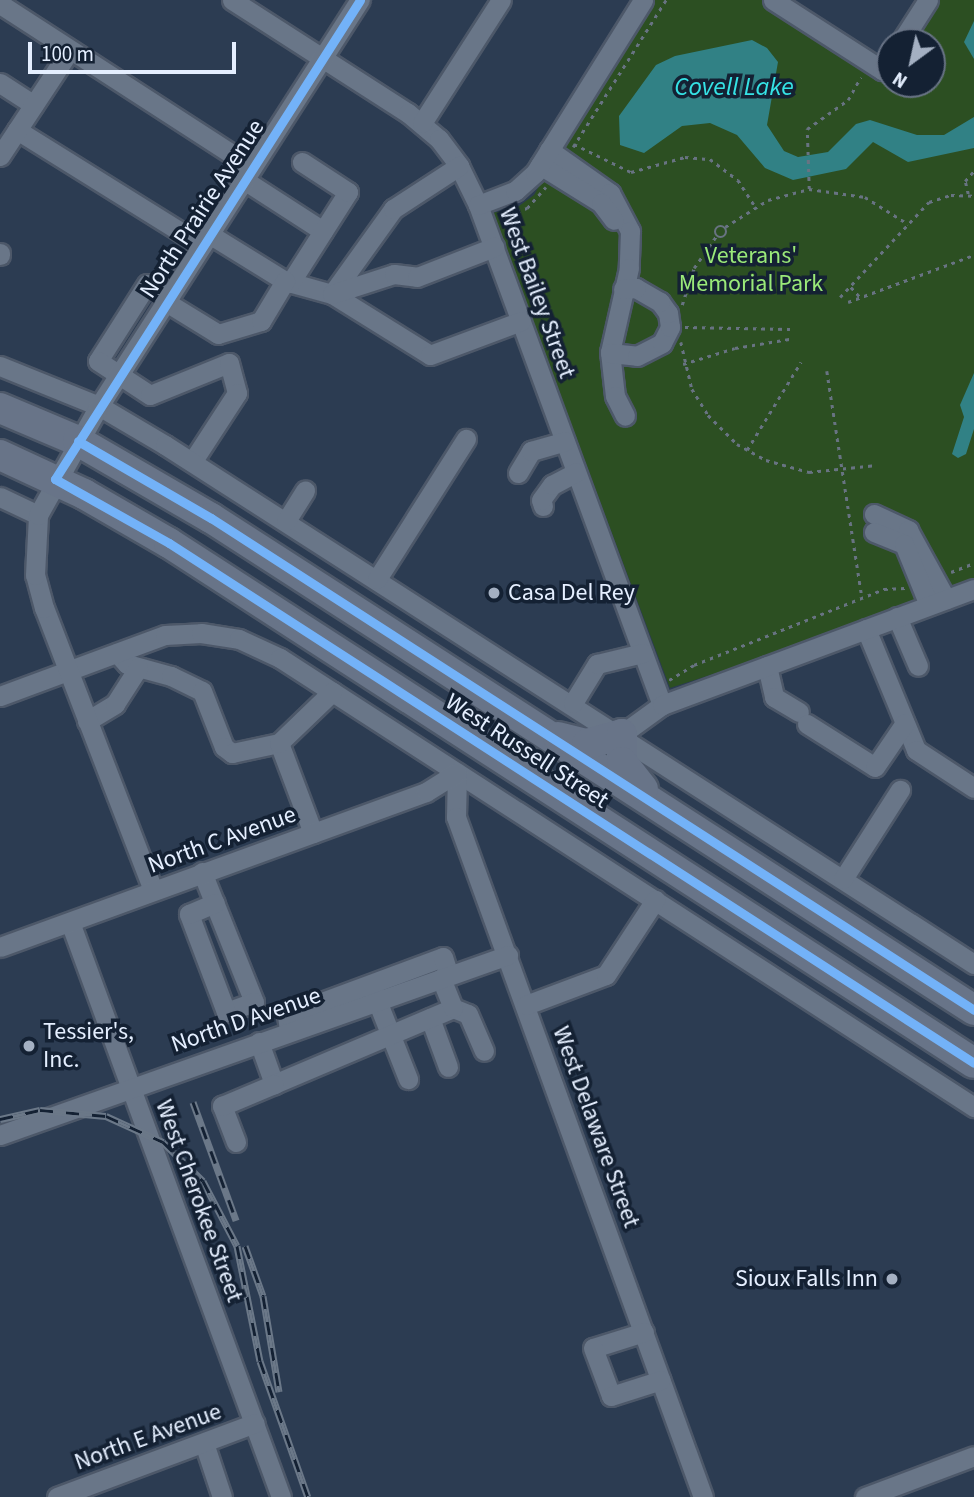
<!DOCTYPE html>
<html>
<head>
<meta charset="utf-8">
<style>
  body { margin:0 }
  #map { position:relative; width:974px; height:1497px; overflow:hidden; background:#2c3c52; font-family:"Source Sans 3",sans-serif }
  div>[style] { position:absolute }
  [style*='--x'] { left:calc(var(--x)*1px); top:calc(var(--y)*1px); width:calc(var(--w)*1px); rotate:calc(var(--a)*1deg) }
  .green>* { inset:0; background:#2c4f22 }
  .water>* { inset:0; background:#318185 }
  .path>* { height:2.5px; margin-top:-1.25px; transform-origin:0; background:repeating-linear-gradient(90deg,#687382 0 3.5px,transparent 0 8.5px) }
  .path>.ring { margin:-1.25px; padding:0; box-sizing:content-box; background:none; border:2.5px solid #687382; border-radius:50% }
  .roads { filter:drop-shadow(2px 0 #4d5869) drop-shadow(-2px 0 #4d5869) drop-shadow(0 2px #4d5869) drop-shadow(0 -2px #4d5869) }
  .minor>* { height:19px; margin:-9.5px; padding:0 9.5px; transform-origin:9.5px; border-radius:9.5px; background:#697688 }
  .highway>* { height:30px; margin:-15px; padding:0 15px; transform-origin:15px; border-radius:15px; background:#687488 }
  .rail>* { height:7px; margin-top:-3.5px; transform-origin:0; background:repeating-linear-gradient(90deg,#142133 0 13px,#6b7888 0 26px); box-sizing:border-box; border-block:2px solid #6b7888 }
  .cycleway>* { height:9px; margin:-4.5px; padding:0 4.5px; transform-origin:4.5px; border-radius:4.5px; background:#73b2f8 }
  .dots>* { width:19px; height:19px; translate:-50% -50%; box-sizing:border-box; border:4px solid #142133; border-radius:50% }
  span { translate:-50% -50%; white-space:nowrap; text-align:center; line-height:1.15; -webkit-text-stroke:7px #142133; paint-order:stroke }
  .street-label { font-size:24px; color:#e5efff }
  .park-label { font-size:24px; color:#9ae979 }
  .poi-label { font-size:24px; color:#e5efff }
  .left { translate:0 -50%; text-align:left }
  .right { translate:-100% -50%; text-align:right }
  .water-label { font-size:26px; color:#35e2e5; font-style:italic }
  .north { position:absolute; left:876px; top:28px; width:70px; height:70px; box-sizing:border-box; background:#142133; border:2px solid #687385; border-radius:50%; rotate:213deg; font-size:19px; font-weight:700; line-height:28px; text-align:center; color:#e5efff }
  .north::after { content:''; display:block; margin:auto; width:24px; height:32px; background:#a4b0c2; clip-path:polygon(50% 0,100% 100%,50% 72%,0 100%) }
  .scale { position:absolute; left:28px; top:42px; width:208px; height:32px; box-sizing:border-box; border:4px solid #e5efff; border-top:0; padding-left:9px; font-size:21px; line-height:24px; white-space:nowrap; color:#e5efff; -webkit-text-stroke:5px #142133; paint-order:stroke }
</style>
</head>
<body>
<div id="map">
  <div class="green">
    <div style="clip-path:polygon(647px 0,773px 0,882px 70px,890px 59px,890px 84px,932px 84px,932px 42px,901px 42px,928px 0,974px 0,974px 589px,670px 688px,492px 213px,515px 209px,534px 195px)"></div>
  </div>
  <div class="water">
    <div style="clip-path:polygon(974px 21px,974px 59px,964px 42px)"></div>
    <div style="clip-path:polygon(752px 40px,767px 48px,778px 62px,767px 125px,784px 151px,798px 157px,828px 152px,856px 124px,870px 120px,917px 135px,944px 135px,974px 117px,974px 148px,908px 162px,873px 142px,846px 169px,793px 180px,765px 168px,737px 135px,710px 123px,682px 126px,644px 153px,620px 145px,619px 116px,656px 65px,675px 56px)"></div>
    <div style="clip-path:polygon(974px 373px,974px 429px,966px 454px,958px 458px,952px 454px,964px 417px,960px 405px)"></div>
  </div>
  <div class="path">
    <div style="--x:574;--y:144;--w:64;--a:26.2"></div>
    <div style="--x:631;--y:172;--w:56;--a:-15.5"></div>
    <div style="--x:685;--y:157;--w:25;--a:5"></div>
    <div style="--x:710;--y:159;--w:35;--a:37"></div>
    <div style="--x:738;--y:180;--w:31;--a:57"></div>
    <div style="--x:573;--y:147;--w:174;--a:-57.7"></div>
    <div style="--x:809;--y:189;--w:60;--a:-91.9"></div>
    <div style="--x:807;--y:129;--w:50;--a:-35.3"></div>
    <div style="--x:848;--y:100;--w:26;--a:-61"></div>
    <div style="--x:968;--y:194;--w:13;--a:-103"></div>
    <div style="--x:965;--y:181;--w:13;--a:-48"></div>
    <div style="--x:501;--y:218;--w:28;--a:-21"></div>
    <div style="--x:527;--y:208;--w:28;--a:-48"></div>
    <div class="ring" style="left:715px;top:226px;width:9.5px;height:9.5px"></div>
    <div style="--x:725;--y:227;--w:51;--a:-32.1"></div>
    <div style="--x:768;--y:200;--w:42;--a:-15"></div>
    <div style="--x:809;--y:189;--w:57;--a:8.1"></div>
    <div style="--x:865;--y:197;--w:51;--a:32.1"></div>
    <div style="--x:851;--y:287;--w:15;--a:48"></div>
    <div style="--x:840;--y:297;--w:130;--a:-46.9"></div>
    <div style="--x:929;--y:202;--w:23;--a:-18"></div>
    <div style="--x:951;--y:195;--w:23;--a:2"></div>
    <div style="--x:848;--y:302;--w:134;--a:-20.5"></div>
    <div style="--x:682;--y:305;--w:39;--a:-72"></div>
    <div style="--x:694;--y:268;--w:39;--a:-55"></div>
    <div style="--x:685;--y:327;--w:105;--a:1.1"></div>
    <div style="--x:681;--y:342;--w:48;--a:76.8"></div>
    <div style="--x:692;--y:389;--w:31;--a:58"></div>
    <div style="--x:708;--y:415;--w:41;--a:45"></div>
    <div style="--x:737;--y:444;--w:33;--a:29"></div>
    <div style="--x:766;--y:460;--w:45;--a:15.6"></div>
    <div style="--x:809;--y:472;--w:68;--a:-5.9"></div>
    <div style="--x:683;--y:364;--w:54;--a:-17.1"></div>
    <div style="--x:735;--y:348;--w:55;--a:-9.5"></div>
    <div style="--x:827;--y:371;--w:228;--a:81.2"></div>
    <div style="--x:747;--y:450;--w:103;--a:-58.5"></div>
    <div style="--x:951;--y:572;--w:25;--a:-21"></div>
    <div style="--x:669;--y:680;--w:29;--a:-31"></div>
    <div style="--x:694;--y:665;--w:205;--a:-21.8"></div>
    <div style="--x:884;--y:589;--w:21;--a:-3"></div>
  </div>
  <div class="roads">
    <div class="minor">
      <div style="--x:232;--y:0;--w:209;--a:32.7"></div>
      <div style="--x:408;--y:113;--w:40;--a:40"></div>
      <div style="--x:439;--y:139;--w:34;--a:53"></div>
      <div style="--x:459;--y:166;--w:43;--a:64"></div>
      <div style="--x:478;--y:205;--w:533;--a:69.8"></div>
      <div style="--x:773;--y:0;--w:130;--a:32.7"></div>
      <div style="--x:882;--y:70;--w:14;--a:-54"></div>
      <div style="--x:0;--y:4;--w:300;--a:32.9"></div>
      <div style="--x:901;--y:42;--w:50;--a:-57.3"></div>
      <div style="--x:0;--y:83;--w:40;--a:32.9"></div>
      <div style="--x:422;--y:123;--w:146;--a:-57.3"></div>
      <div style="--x:17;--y:130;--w:218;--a:31.9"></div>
      <div style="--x:549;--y:150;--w:75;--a:35.2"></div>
      <div style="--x:610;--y:193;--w:43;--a:62.2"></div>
      <div style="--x:630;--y:231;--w:37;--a:92"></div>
      <div style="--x:629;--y:268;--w:86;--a:102.7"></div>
      <div style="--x:610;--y:352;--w:44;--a:83.5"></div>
      <div style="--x:615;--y:396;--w:22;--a:63"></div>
      <div style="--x:0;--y:156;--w:127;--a:-56.6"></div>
      <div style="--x:540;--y:165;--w:72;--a:31.9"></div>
      <div style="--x:601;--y:203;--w:21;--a:53"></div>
      <div style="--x:244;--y:180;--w:94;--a:32.8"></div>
      <div style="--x:478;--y:205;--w:40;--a:-21"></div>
      <div style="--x:515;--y:191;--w:27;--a:-42"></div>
      <div style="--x:535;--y:173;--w:204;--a:-58"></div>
      <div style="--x:209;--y:234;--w:89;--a:31.7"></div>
      <div style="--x:285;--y:281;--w:49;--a:15.5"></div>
      <div style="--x:332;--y:294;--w:105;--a:-54.3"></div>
      <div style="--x:393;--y:209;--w:79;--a:-33.1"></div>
      <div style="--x:0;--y:253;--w:2;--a:90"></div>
      <div style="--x:290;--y:283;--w:108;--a:-57.5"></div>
      <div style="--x:348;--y:192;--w:55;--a:-146.9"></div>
      <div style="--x:332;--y:294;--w:115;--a:31.9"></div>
      <div style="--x:430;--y:355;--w:97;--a:-20.5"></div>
      <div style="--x:332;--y:294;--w:65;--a:-17.9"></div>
      <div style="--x:394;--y:274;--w:23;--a:7"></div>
      <div style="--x:417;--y:277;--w:83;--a:-21.3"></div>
      <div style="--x:168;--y:298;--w:25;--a:-146"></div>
      <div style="--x:147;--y:284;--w:91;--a:122.5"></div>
      <div style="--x:98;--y:361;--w:62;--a:33.2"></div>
      <div style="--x:150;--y:395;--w:85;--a:-22.1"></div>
      <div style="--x:229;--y:363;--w:31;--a:75"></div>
      <div style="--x:237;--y:393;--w:82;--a:123.1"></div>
      <div style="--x:166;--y:302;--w:61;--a:31.6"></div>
      <div style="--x:218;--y:334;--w:45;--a:-16.8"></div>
      <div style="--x:261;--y:321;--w:47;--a:-59"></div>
      <div style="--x:610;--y:353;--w:27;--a:6"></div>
      <div style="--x:637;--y:356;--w:28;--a:-27"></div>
      <div style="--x:662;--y:343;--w:18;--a:-63"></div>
      <div style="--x:670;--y:327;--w:14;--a:-98"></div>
      <div style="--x:668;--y:313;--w:14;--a:-126"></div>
      <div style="--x:660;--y:302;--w:28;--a:-150"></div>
      <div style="--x:636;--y:288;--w:13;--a:176"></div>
      <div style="--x:0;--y:366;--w:107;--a:22"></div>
      <div style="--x:99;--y:406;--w:77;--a:30.6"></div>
      <div style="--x:165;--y:445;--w:961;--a:32.68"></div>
      <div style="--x:518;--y:473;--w:26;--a:-59"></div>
      <div style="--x:531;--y:451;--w:35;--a:-16"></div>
      <div style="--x:0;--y:497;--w:42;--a:25.3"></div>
      <div style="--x:543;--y:506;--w:6;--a:-108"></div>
      <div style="--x:541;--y:500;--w:19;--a:-54"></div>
      <div style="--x:552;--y:485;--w:27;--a:-28"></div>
      <div style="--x:874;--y:514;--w:38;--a:25"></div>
      <div style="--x:908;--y:530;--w:79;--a:61.2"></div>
      <div style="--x:286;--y:521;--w:36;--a:-58"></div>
      <div style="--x:874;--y:532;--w:32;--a:22"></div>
      <div style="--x:904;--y:544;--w:66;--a:67.7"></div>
      <div style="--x:377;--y:579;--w:166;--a:-57.6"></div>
      <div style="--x:897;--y:617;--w:53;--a:66.8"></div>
      <div style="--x:866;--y:629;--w:131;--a:67.5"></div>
      <div style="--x:916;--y:750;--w:69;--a:33.2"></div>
      <div style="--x:117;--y:653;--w:15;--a:48"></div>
      <div style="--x:127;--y:664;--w:46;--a:15.3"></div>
      <div style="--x:171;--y:676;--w:34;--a:26"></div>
      <div style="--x:202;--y:691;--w:60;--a:68.6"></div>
      <div style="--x:224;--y:747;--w:10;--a:37"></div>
      <div style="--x:232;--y:753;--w:48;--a:-12"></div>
      <div style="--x:767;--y:666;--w:32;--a:77"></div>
      <div style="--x:774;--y:697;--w:29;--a:31"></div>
      <div style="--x:0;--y:696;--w:176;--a:-20.3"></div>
      <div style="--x:165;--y:635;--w:36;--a:-3"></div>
      <div style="--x:201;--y:633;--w:38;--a:9"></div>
      <div style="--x:239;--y:639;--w:45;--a:24.9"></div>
      <div style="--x:280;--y:658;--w:827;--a:32.9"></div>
      <div style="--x:573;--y:703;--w:46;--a:-58.4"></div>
      <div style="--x:597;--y:664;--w:47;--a:-13.4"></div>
      <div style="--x:87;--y:721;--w:33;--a:-31"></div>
      <div style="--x:115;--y:704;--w:43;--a:-57.4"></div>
      <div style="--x:807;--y:724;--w:80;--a:32.3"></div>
      <div style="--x:875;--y:767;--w:53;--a:-55.7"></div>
      <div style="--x:622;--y:734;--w:49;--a:-35.9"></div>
      <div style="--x:662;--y:705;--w:333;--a:-20.4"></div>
      <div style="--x:457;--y:773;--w:44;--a:91.3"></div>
      <div style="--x:456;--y:817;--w:723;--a:70.04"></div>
      <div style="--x:313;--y:833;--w:96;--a:-110.7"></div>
      <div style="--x:279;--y:743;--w:74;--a:-43.9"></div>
      <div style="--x:202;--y:872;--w:140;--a:68.2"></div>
      <div style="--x:254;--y:1002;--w:30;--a:160"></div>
      <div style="--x:226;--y:1012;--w:105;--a:-110.7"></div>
      <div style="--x:189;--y:914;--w:28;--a:-23"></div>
      <div style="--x:843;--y:879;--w:106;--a:-57.4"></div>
      <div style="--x:153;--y:890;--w:302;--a:-111.1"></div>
      <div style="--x:44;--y:608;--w:34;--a:-105"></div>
      <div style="--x:35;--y:575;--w:60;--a:-87.1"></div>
      <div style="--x:38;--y:515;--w:125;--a:-60.8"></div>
      <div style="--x:99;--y:406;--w:483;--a:-57.3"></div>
      <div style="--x:70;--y:922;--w:612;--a:69.85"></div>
      <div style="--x:0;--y:947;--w:453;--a:-20"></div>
      <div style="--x:426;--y:792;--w:36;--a:-32"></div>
      <div style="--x:372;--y:988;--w:98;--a:68.4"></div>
      <div style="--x:526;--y:1005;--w:85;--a:-20.6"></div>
      <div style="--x:606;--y:975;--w:90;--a:-56.8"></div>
      <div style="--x:453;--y:1008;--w:16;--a:22"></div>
      <div style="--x:468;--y:1014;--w:40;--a:66.6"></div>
      <div style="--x:430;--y:1018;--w:52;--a:69.8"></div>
      <div style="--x:289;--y:1031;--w:16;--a:-97"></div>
      <div style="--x:287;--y:1015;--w:166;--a:-20.4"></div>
      <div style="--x:443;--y:957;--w:19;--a:72"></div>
      <div style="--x:259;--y:1042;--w:45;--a:70.3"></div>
      <div style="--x:274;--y:1084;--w:194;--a:-23"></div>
      <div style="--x:453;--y:1008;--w:32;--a:-112"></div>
      <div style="--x:0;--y:1135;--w:539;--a:-19.51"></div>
      <div style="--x:236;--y:1142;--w:39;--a:-111"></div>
      <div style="--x:222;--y:1106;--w:56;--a:-22.9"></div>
      <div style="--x:644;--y:1332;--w:53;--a:162.6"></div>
      <div style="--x:593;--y:1348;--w:51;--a:69.4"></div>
      <div style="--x:611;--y:1396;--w:52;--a:-17.7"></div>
      <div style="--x:204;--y:1443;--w:57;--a:71.6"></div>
      <div style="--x:57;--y:1497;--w:211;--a:-20.5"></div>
      <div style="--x:865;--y:1497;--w:116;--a:-20.6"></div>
    </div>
    <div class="highway">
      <div style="--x:0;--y:408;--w:85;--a:22.9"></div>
      <div style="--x:78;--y:441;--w:154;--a:30.1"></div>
      <div style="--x:211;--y:518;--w:908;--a:32.81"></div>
      <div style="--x:0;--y:455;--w:93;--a:24.9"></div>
      <div style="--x:84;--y:494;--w:98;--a:30"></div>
      <div style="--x:169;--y:543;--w:958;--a:32.86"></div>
      <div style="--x:558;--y:737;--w:30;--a:14"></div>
      <div style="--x:587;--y:744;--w:36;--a:-16"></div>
      <div style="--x:622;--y:734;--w:28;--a:90"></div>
      <div style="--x:622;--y:762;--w:34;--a:52"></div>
    </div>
  </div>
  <div class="rail">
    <div style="--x:193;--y:1102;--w:126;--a:70"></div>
    <div style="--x:0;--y:1119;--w:41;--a:-12.7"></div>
    <div style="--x:40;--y:1110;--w:66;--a:5.2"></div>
    <div style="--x:106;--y:1116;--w:63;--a:24.5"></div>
    <div style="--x:163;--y:1142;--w:56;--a:44.3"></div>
    <div style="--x:203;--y:1181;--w:73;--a:62.4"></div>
    <div style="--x:237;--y:1246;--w:117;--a:78.7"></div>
    <div style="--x:260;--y:1361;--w:144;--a:70.6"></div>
    <div style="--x:245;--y:1246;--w:53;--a:70.2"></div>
    <div style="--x:263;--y:1296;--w:97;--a:80.5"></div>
  </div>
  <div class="cycleway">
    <div style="--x:360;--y:0;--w:568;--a:122.49"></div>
    <div style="--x:55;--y:479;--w:131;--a:29.3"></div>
    <div style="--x:169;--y:543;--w:958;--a:32.86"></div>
    <div style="--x:78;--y:441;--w:154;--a:30.1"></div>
    <div style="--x:211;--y:518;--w:908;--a:32.81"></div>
  </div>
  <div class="dots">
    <div style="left:494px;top:593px;background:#a4b0c2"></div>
    <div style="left:29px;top:1046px;background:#a4b0c2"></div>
    <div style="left:892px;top:1279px;background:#a4b0c2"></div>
  </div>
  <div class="street-label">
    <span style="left:202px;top:209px;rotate:-57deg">North Prairie Avenue</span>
    <span style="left:537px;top:293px;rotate:70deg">West Bailey Street</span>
    <span style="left:527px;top:751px;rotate:33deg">West Russell Street</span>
    <span style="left:222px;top:840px;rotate:-20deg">North C Avenue</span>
    <span style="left:246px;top:1020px;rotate:-19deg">North D Avenue</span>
    <span style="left:596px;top:1127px;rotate:70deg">West Delaware Street</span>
    <span style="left:199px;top:1201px;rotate:70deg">West Cherokee Street</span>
    <span style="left:148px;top:1437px;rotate:-20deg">North E Avenue</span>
  </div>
  <div class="park-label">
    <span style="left:751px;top:270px">Veterans'<br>Memorial Park</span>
  </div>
  <div class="poi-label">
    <span class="left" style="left:508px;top:593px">Casa Del Rey</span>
    <span class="left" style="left:43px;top:1046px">Tessier's,<br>Inc.</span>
    <span class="right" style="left:878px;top:1279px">Sioux Falls Inn</span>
  </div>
  <div class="water-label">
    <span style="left:734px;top:87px">Covell Lake</span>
  </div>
  <div class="north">N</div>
  <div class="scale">100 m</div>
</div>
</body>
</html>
